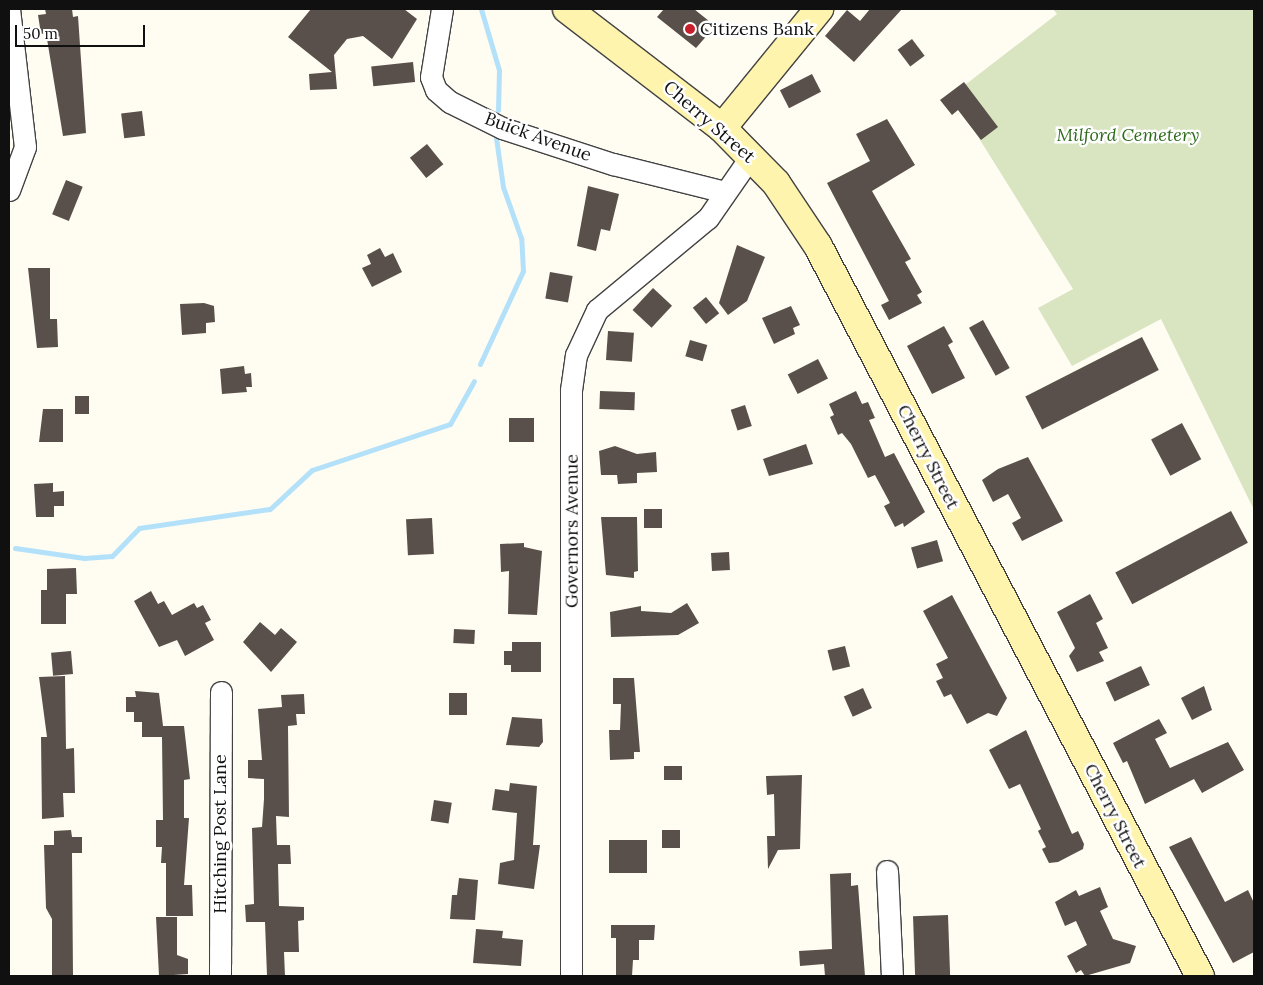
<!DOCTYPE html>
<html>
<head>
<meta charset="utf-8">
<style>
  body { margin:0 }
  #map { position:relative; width:1263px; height:985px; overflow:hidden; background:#fffcf2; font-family:Lora,serif }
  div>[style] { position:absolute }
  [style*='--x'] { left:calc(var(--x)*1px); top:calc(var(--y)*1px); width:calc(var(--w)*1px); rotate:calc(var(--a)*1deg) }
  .cemetery>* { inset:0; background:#d9e4c1 }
  .stream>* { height:5px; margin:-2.5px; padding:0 2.5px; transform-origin:2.5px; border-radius:2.5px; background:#b4e1fa }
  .building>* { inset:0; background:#59504b; transform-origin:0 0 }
  .roads { filter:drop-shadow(1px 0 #434343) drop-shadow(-1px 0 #434343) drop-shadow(0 1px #434343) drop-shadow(0 -1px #434343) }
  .street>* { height:21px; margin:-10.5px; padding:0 10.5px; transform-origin:10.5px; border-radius:10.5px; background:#fff }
  .secondary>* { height:28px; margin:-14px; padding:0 14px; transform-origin:14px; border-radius:14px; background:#fff4ad }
  .dots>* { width:14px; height:14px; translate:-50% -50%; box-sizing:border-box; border:2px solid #fff; border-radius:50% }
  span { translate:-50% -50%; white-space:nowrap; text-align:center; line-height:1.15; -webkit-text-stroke:5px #fff; paint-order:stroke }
  .poi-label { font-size:18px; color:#101010 }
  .left { translate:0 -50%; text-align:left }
  .street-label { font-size:18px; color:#101010 }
  .park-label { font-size:18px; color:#2e6c1b; font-style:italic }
  .frame { position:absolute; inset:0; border:10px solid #101010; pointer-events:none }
  .scale { position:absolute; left:15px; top:25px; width:130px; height:22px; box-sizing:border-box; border:2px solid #101010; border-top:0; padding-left:6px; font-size:15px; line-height:18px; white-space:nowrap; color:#101010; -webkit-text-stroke:4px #fff; paint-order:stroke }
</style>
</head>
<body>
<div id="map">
  <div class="cemetery">
    <div style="clip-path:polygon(1053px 9px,1254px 9px,1254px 510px,1161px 319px,1072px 366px,1038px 308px,1073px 289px,952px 95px,1057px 14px)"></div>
  </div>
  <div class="stream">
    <div style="--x:481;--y:9;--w:64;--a:73.6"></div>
    <div style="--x:499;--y:70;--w:40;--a:91.4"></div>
    <div style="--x:480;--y:364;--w:102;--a:-65.2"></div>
    <div style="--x:523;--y:271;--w:33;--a:-93"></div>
    <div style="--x:521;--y:238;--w:54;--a:-109.4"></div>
    <div style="--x:503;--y:187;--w:49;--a:-98.1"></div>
    <div style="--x:15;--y:548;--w:70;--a:8.2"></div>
    <div style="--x:84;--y:558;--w:28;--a:-4"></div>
    <div style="--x:112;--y:556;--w:39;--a:-46"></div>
    <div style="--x:139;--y:528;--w:132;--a:-8.3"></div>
    <div style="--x:270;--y:509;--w:57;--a:-42.9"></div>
    <div style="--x:312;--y:470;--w:145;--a:-18.4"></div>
    <div style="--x:450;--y:424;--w:49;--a:-60.8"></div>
  </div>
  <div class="building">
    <div style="clip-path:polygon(45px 9px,72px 9px,73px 17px,78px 16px,86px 133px,63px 136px,46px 33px,41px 34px,38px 15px,46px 14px)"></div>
    <div style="clip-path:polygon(311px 9px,404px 9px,417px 19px,392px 59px,363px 36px,347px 39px,334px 55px,337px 89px,310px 90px,309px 74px,332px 72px,288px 37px)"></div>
    <div style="clip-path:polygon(664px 9px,694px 9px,709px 21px,704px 27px,710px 32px,696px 48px,657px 17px)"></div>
    <div style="clip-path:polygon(870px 9px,902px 9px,854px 62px,825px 36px,847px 10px,860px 21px)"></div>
    <div style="left:912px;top:39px;width:21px;height:18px;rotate:53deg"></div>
    <div style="left:413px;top:62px;width:20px;height:42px;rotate:84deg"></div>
    <div style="left:812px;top:74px;width:20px;height:36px;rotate:63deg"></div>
    <div style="clip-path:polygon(964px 82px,998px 127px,981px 140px,958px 110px,952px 115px,940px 100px)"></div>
    <div style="left:142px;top:111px;width:25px;height:21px;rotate:83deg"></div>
    <div style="clip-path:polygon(887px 119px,915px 165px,872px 191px,911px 259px,905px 262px,922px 292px,917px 295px,922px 303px,889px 320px,881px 305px,889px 301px,827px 183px,870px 161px,856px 134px)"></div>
    <div style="left:427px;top:144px;width:26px;height:22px;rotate:51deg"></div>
    <div style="left:66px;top:180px;width:18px;height:37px;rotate:22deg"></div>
    <div style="clip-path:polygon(588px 186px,619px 194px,610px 231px,601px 229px,596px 251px,577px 246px)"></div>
    <div style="clip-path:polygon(737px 245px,765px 257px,747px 301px,728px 315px,719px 303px)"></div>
    <div style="clip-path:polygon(380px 248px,385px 257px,393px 253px,402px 272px,372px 287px,362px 268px,371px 264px,367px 255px)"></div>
    <div style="clip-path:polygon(28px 268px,50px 268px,50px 319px,57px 319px,58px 347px,37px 348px)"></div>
    <div style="left:550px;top:272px;width:23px;height:27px;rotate:10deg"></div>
    <div style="left:653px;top:288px;width:26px;height:30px;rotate:43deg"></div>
    <div style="left:706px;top:297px;width:21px;height:17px;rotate:51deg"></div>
    <div style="clip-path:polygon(204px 303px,214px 306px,215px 322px,206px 323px,206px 333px,182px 335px,180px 304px)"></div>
    <div style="clip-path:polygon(791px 306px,800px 325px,793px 328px,795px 334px,774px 344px,762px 318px)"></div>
    <div style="left:983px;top:320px;width:55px;height:16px;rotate:61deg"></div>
    <div style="clip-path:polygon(944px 326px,953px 342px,948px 345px,965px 378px,932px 394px,907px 346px)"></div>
    <div style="left:608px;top:331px;width:26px;height:29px;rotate:4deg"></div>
    <div style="left:1142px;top:337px;width:37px;height:131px;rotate:63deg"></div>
    <div style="left:690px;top:340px;width:18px;height:17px;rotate:16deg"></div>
    <div style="left:818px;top:359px;width:22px;height:34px;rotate:63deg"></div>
    <div style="clip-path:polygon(244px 366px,245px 374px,251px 373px,252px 387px,246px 387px,247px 392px,222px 394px,220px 369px)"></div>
    <div style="left:600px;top:391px;width:35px;height:18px;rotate:2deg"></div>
    <div style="clip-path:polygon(856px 391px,862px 404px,868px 402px,875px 418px,869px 420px,885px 457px,894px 453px,925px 512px,904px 527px,903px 523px,895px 527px,884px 506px,890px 503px,875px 475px,868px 478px,851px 444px,842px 433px,838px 435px,830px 417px,834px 415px,829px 404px)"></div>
    <div style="left:89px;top:396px;width:18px;height:14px;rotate:90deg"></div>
    <div style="left:745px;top:405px;width:22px;height:15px;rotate:72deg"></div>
    <div style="clip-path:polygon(43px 409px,63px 409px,63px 442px,39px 442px)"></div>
    <div style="left:509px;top:418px;width:25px;height:24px"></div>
    <div style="left:1182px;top:423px;width:41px;height:35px;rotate:62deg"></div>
    <div style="clip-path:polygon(806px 444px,813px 464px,769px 476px,763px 459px)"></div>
    <div style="clip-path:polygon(615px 446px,637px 454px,656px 452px,657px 472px,637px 473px,637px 483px,618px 484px,617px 475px,601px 475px,599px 451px)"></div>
    <div style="clip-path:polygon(1028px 457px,1063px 521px,1022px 541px,1012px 523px,1021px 518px,1008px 494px,993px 502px,982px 480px,998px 469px)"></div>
    <div style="clip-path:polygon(53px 483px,53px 492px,64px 491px,64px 506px,54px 506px,54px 517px,36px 517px,34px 484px)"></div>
    <div style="left:644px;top:509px;width:18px;height:19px"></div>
    <div style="left:1231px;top:511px;width:36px;height:131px;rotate:62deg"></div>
    <div style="clip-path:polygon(601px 517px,637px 517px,638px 571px,634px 572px,634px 578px,606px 575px)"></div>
    <div style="left:432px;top:518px;width:36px;height:26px;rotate:87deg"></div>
    <div style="left:937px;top:540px;width:22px;height:27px;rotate:74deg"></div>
    <div style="clip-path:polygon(524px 543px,524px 547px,542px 551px,537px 615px,508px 614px,509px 571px,501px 572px,500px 544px)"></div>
    <div style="left:729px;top:552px;width:18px;height:18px;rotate:87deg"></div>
    <div style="clip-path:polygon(76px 568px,77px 594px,66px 594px,66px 624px,41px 624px,41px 590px,47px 590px,47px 569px)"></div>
    <div style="clip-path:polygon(151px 591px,158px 604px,164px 601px,172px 615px,194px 603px,197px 608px,203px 605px,211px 620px,205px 623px,214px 640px,185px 656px,177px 640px,159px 647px,134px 601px)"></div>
    <div style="clip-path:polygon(1090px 594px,1103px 619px,1096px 623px,1108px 648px,1099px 652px,1104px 661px,1077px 672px,1069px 656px,1075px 648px,1057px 612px)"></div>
    <div style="clip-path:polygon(952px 595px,1007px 698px,997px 716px,988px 713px,967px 724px,951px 694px,944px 697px,936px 681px,943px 678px,936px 664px,948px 658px,923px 611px)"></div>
    <div style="clip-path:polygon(687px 603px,699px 623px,678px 635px,611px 637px,610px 612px,641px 606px,641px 611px,671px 613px)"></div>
    <div style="clip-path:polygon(260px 622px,275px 635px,281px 628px,297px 642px,271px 672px,243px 642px)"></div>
    <div style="left:454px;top:629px;width:21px;height:14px;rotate:3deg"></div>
    <div style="clip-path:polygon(512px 642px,541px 642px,541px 672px,511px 672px,511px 665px,504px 665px,504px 651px,512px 651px)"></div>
    <div style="left:845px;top:646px;width:21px;height:18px;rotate:76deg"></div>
    <div style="left:71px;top:651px;width:23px;height:20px;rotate:85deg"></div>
    <div style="left:1141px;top:666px;width:21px;height:39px;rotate:65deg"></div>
    <div style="clip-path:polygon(65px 676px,66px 749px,74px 748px,75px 793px,63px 793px,64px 817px,42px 819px,41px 737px,47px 737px,39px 677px)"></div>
    <div style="clip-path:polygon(613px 678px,634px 678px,640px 752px,634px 752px,634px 759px,610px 760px,609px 730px,620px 730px,621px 704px,613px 704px)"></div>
    <div style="clip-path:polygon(1204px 686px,1212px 710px,1192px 720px,1181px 698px)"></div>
    <div style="left:863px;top:688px;width:22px;height:21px;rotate:66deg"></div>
    <div style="clip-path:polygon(135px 691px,159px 693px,163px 726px,184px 726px,190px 779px,184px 780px,184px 818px,189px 818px,184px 885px,192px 885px,193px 916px,166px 916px,166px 863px,161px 863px,162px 847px,156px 847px,156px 820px,163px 820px,162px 737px,142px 737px,142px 722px,134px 722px,134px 712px,126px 712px,126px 697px,136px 697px)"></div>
    <div style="left:449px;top:693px;width:18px;height:22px"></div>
    <div style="clip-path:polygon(304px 694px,305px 714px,296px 714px,297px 725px,288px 726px,289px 817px,276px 816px,277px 845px,290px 845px,291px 864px,278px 864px,279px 906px,304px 907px,304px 920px,298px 921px,299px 952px,284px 952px,285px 976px,267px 976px,265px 922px,246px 922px,245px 905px,254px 904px,252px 828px,262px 827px,264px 799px,264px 779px,248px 778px,248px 760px,262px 760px,258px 709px,282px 707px,281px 695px)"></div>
    <div style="clip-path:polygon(512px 717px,542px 719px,543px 742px,539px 747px,506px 745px)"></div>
    <div style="clip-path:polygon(1159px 719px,1167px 733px,1155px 739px,1170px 768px,1228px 742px,1244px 770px,1202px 793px,1194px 779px,1145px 804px,1127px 761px,1123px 763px,1113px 743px)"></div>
    <div style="clip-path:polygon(1026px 730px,1072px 834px,1078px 831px,1084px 844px,1083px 849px,1058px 862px,1049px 863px,1042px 849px,1046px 847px,1038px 831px,1041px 829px,1020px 784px,1009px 789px,989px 750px)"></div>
    <div style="left:664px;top:766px;width:18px;height:14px"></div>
    <div style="clip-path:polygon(802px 775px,800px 849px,778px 850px,768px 869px,767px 836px,775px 836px,774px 794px,767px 795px,766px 776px)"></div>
    <div style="clip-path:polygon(510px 783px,537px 786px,533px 845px,540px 845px,534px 889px,498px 884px,500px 863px,514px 860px,517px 813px,492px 810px,495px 789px,509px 791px)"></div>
    <div style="left:434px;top:800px;width:18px;height:21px;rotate:9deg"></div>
    <div style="clip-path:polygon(71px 830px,72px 837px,82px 837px,82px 853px,72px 853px,73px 976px,52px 976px,52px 919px,46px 908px,44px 845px,54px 845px,54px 831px)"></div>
    <div style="left:662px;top:830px;width:18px;height:18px"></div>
    <div style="clip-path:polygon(1191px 837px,1225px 902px,1248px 890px,1254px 903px,1254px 952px,1233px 963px,1169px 847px)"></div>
    <div style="left:609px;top:840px;width:38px;height:33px"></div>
    <div style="clip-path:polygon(851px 873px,851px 886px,858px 885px,865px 976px,825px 976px,824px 964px,800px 966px,799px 951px,832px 949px,830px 874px)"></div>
    <div style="clip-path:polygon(459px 878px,478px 880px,475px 920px,450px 919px,452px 895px,457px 895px)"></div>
    <div style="clip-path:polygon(1100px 887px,1108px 907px,1100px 911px,1113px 939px,1136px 946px,1130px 963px,1085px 976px,1081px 970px,1076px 973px,1067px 956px,1087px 945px,1076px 921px,1065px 926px,1055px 902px,1076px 890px,1079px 896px)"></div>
    <div style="left:948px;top:915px;width:61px;height:35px;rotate:88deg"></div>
    <div style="clip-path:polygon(156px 917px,177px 917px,177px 955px,188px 959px,188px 974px,159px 976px)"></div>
    <div style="clip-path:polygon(611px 925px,655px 925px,654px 940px,639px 940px,639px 960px,633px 960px,632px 976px,616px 976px,616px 938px,611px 938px)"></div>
    <div style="clip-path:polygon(476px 929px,503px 931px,502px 938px,523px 940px,521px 966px,473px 963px)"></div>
  </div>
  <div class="roads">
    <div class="street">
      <div style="--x:442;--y:9;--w:69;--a:99.2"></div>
      <div style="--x:431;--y:77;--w:14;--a:69"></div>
      <div style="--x:436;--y:90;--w:18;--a:41"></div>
      <div style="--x:450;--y:102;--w:58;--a:26.6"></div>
      <div style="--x:502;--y:128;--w:117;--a:18"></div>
      <div style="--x:613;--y:164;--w:115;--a:14"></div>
      <div style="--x:9;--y:190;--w:46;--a:-69.6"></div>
      <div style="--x:25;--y:147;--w:139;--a:-96.6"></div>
      <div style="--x:887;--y:871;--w:105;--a:87.3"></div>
      <div style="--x:220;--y:976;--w:284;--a:-89.8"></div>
      <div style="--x:571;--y:976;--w:586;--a:-90"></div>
      <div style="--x:571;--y:390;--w:35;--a:-82"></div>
      <div style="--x:576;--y:355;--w:50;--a:-65"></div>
      <div style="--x:597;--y:310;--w:144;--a:-39.7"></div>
      <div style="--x:708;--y:218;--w:75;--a:-55.3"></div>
    </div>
    <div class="secondary">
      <div style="--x:567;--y:9;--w:195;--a:37.5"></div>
      <div style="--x:722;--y:128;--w:77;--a:45.5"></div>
      <div style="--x:776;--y:183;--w:76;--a:56.3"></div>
      <div style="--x:818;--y:246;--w:824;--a:62.38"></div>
      <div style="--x:722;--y:128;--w:154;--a:-50.8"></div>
    </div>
  </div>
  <div class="dots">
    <div style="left:690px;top:29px;background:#c91f2c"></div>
  </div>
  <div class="poi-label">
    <span class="left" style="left:700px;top:29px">Citizens Bank</span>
  </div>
  <div class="street-label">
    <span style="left:709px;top:122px;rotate:41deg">Cherry Street</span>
    <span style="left:538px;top:137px;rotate:20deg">Buick Avenue</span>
    <span style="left:928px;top:457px;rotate:63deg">Cherry Street</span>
    <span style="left:572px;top:531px;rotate:-90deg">Governors Avenue</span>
    <span style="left:1115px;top:816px;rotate:63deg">Cherry Street</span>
    <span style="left:220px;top:834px;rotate:-90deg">Hitching Post Lane</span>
  </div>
  <div class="park-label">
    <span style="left:1128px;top:135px">Milford Cemetery</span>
  </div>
  <div class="frame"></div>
  <div class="scale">50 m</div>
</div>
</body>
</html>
